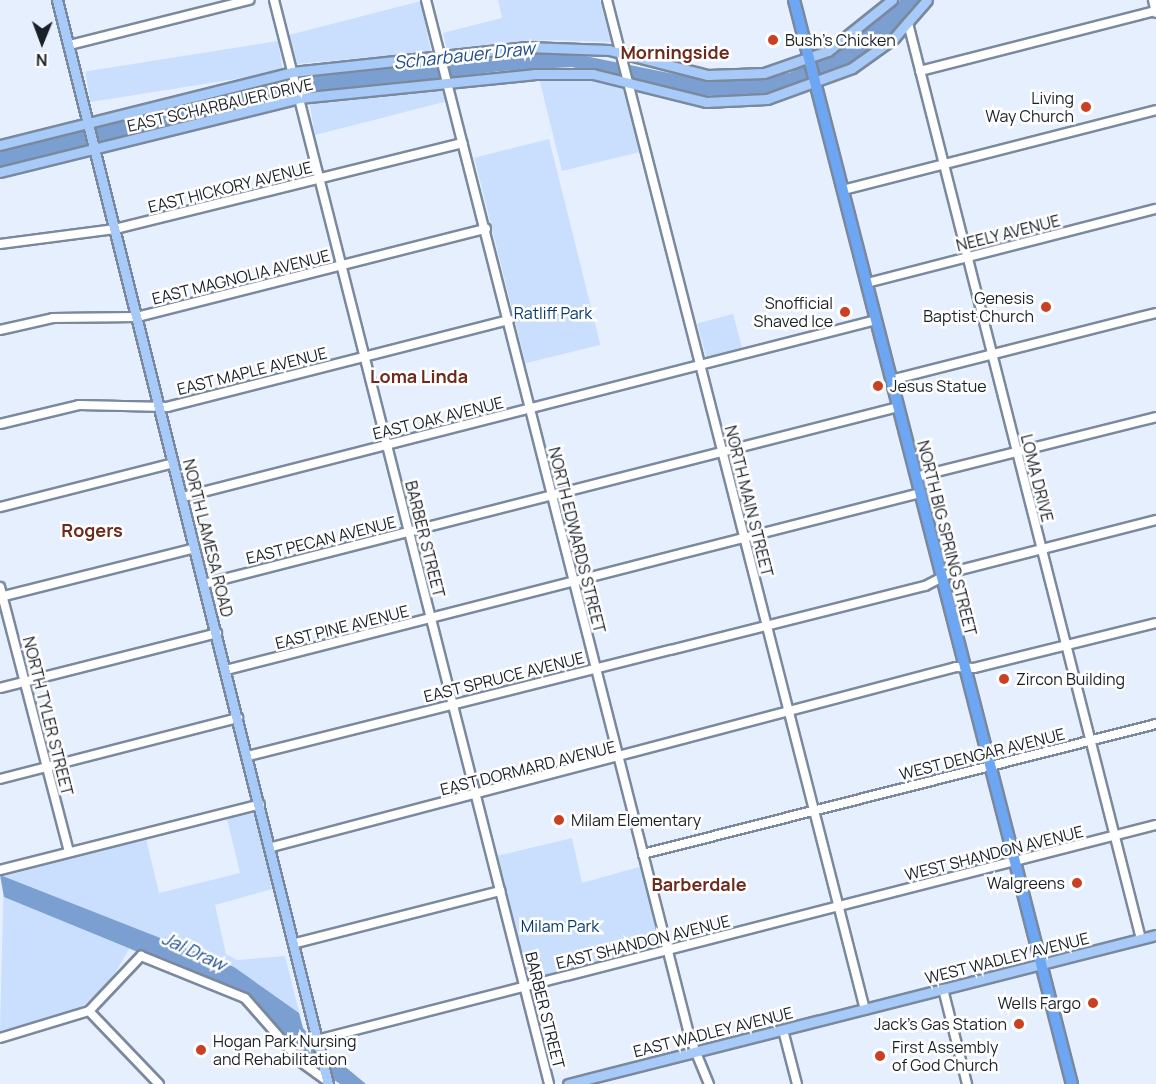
<!DOCTYPE html>
<html>
<head>
<meta charset="utf-8">
<style>
  body { margin:0 }
  #map { position:relative; width:1156px; height:1084px; overflow:hidden; background:#e5effd; font-family:Manrope,sans-serif }
  div>[style] { position:absolute }
  [style*='--x'] { left:calc(var(--x)*1px); top:calc(var(--y)*1px); width:calc(var(--w)*1px); rotate:calc(var(--a)*1deg) }
  .green>* { inset:0; background:#c9dffd; transform-origin:0 0 }
  .water>* { inset:0; background:#7b9fd0 }
  .roads { filter:drop-shadow(2px 0 #7a899e) drop-shadow(-2px 0 #7a899e) drop-shadow(0 2px #7a899e) drop-shadow(0 -2px #7a899e) }
  .minor>* { height:8px; margin:-4px; padding:0 4px; transform-origin:4px; border-radius:4px; background:#fff }
  .major>* { height:9px; margin:-4.5px; padding:0 4.5px; transform-origin:4.5px; border-radius:4.5px; background:#a7caf8 }
  .highway>* { height:10px; margin:-5px; padding:0 5px; transform-origin:5px; border-radius:5px; background:#6da6f3 }
  .dots>* { width:16px; height:16px; translate:-50% -50%; box-sizing:border-box; border:3px solid #fff; border-radius:50% }
  span { translate:-50% -50%; white-space:nowrap; text-align:center; line-height:1.15; -webkit-text-stroke:5px #fff; paint-order:stroke }
  .poi-label { font-size:16px; color:#1a2028 }
  .left { translate:0 -50%; text-align:left }
  .right { translate:-100% -50%; text-align:right }
  .street-label { font-size:16px; color:#1a2028 }
  .park-label { font-size:16px; color:#0a3a75 }
  .neighbourhood-label { font-size:18px; color:#6e2a1c; font-weight:700 }
  .water-label { font-size:18px; color:#204e8b; font-style:italic }
  .north { position:absolute; left:12px; top:12px; width:60px; height:60px; -webkit-text-stroke:4px #fff; paint-order:stroke; rotate:181deg; font-size:16px; font-weight:700; line-height:24px; text-align:center; color:#1a2028 }
  .north::after { content:''; display:block; margin:auto; width:21px; height:27px; background:#1a2028; clip-path:polygon(50% 0,100% 100%,50% 72%,0 100%) }
</style>
</head>
<body>
<div id="map">
  <div class="green">
    <div style="clip-path:polygon(498px 0,600px 0,611px 42px,546px 40px,447px 50px,443px 33px,502px 18px)"></div>
    <div style="clip-path:polygon(421px 1px,431px 52px,297px 64px,289px 35px)"></div>
    <div style="left:278px;top:41px;width:31px;height:195px;rotate:81deg"></div>
    <div style="clip-path:polygon(570px 76px,623px 86px,640px 152px,562px 171px,539px 78px)"></div>
    <div style="clip-path:polygon(441px 88px,448px 101px,315px 135px,309px 101px)"></div>
    <div style="left:549px;top:139px;width:212px;height:77px;rotate:76deg"></div>
    <div style="left:733px;top:314px;width:35px;height:37px;rotate:75deg"></div>
    <div style="clip-path:polygon(251px 813px,256px 814px,272px 889px,215px 905px,226px 954px,237px 960px,285px 956px,303px 1028px,301px 1054px,249px 999px,129px 949px,110px 982px,78px 1010px,0 1031px,4px 873px,146px 839px,159px 893px,240px 873px,227px 819px)"></div>
    <div style="clip-path:polygon(572px 838px,582px 883px,646px 865px,667px 949px,525px 986px,492px 857px)"></div>
  </div>
  <div class="water">
    <div style="clip-path:polygon(900px 0,922px 0,878px 46px,845px 67px,772px 94px,696px 96px,572px 67px,502px 71px,304px 94px,0 167px,0 150px,300px 78px,560px 51px,704px 80px,789px 73px,851px 43px)"></div>
    <div style="clip-path:polygon(0 875px,234px 967px,299px 1013px,303px 1028px,314px 1041px,366px 1084px,340px 1084px,308px 1062px,259px 1008px,236px 992px,4px 897px)"></div>
  </div>
  <div class="roads">
    <div class="minor">
      <div style="--x:274;--y:0;--w:1118;--a:75.76"></div>
      <div style="--x:426;--y:0;--w:1071;--a:75.73"></div>
      <div style="--x:690;--y:1038;--w:50;--a:67.6"></div>
      <div style="--x:607;--y:0;--w:1042;--a:75.67"></div>
      <div style="--x:1153;--y:0;--w:13;--a:77"></div>
      <div style="--x:908;--y:23;--w:945;--a:75.73"></div>
      <div style="--x:70;--y:45;--w:185;--a:-14.1"></div>
      <div style="--x:920;--y:71;--w:244;--a:-14.3"></div>
      <div style="--x:843;--y:190;--w:323;--a:-14.3"></div>
      <div style="--x:0;--y:244;--w:116;--a:-7.4"></div>
      <div style="--x:115;--y:229;--w:358;--a:-13.9"></div>
      <div style="--x:867;--y:283;--w:298;--a:-14.4"></div>
      <div style="--x:0;--y:330;--w:54;--a:-12.8"></div>
      <div style="--x:53;--y:318;--w:84;--a:-0.7"></div>
      <div style="--x:137;--y:317;--w:360;--a:-14.2"></div>
      <div style="--x:891;--y:380;--w:273;--a:-14.2"></div>
      <div style="--x:0;--y:424;--w:81;--a:-13.5"></div>
      <div style="--x:79;--y:405;--w:88;--a:1.3"></div>
      <div style="--x:167;--y:407;--w:353;--a:-14.3"></div>
      <div style="--x:916;--y:477;--w:247;--a:-14"></div>
      <div style="--x:183;--y:497;--w:715;--a:-14.33"></div>
      <div style="--x:0;--y:507;--w:179;--a:-14.2"></div>
      <div style="--x:204;--y:584;--w:716;--a:-14.31"></div>
      <div style="--x:0;--y:587;--w:274;--a:75.4"></div>
      <div style="--x:0;--y:597;--w:201;--a:-14.1"></div>
      <div style="--x:226;--y:670;--w:716;--a:-14.31"></div>
      <div style="--x:0;--y:688;--w:224;--a:-14.2"></div>
      <div style="--x:248;--y:756;--w:698;--a:-14.1"></div>
      <div style="--x:925;--y:586;--w:30;--a:-27"></div>
      <div style="--x:952;--y:572;--w:211;--a:-14.3"></div>
      <div style="--x:0;--y:779;--w:246;--a:-14.4"></div>
      <div style="--x:272;--y:847;--w:707;--a:-14.74"></div>
      <div style="--x:956;--y:667;--w:18;--a:3"></div>
      <div style="--x:974;--y:668;--w:187;--a:-13.9"></div>
      <div style="--x:643;--y:854;--w:529;--a:-14.22"></div>
      <div style="--x:0;--y:870;--w:268;--a:-14.2"></div>
      <div style="--x:296;--y:943;--w:211;--a:-14.3"></div>
      <div style="--x:943;--y:989;--w:98;--a:75.8"></div>
      <div style="--x:89;--y:1011;--w:101;--a:46.2"></div>
      <div style="--x:783;--y:1030;--w:56;--a:75.5"></div>
      <div style="--x:0;--y:1038;--w:93;--a:-16.9"></div>
      <div style="--x:89;--y:1011;--w:76;--a:-46.6"></div>
      <div style="--x:141;--y:956;--w:112;--a:22"></div>
      <div style="--x:245;--y:998;--w:85;--a:48.8"></div>
      <div style="--x:301;--y:1062;--w:31;--a:36"></div>
      <div style="--x:316;--y:1040;--w:867;--a:-14.36"></div>
    </div>
    <div class="major">
      <div style="--x:57;--y:0;--w:1117;--a:75.96"></div>
      <div style="--x:0;--y:145;--w:301;--a:-14"></div>
      <div style="--x:292;--y:72;--w:236;--a:-6.1"></div>
      <div style="--x:527;--y:47;--w:82;--a:2.1"></div>
      <div style="--x:609;--y:50;--w:102;--a:14.2"></div>
      <div style="--x:708;--y:75;--w:56;--a:-2"></div>
      <div style="--x:764;--y:73;--w:68;--a:-19"></div>
      <div style="--x:828;--y:51;--w:82;--a:-38.6"></div>
      <div style="--x:0;--y:172;--w:308;--a:-13.9"></div>
      <div style="--x:299;--y:98;--w:236;--a:-5.8"></div>
      <div style="--x:534;--y:74;--w:59;--a:0"></div>
      <div style="--x:593;--y:74;--w:116;--a:13.9"></div>
      <div style="--x:706;--y:102;--w:61;--a:-2.8"></div>
      <div style="--x:767;--y:99;--w:90;--a:-20"></div>
      <div style="--x:852;--y:68;--w:52;--a:-35.5"></div>
      <div style="--x:894;--y:38;--w:50;--a:-49"></div>
      <div style="--x:568;--y:1084;--w:607;--a:-14.22"></div>
    </div>
    <div class="highway">
      <div style="--x:794;--y:0;--w:1119;--a:75.62"></div>
    </div>
  </div>
  <div class="dots">
    <div style="left:773px;top:40px;background:#ca4022"></div>
    <div style="left:1086px;top:107px;background:#ca4022"></div>
    <div style="left:1046px;top:307px;background:#ca4022"></div>
    <div style="left:845px;top:312px;background:#ca4022"></div>
    <div style="left:878px;top:386px;background:#ca4022"></div>
    <div style="left:1004px;top:679px;background:#ca4022"></div>
    <div style="left:559px;top:820px;background:#ca4022"></div>
    <div style="left:1077px;top:883px;background:#ca4022"></div>
    <div style="left:1093px;top:1003px;background:#ca4022"></div>
    <div style="left:1019px;top:1024px;background:#ca4022"></div>
    <div style="left:201px;top:1050px;background:#ca4022"></div>
    <div style="left:880px;top:1056px;background:#ca4022"></div>
  </div>
  <div class="poi-label">
    <span class="left" style="left:785px;top:40px">Bush's Chicken</span>
    <span class="right" style="left:1074px;top:107px">Living<br>Way Church</span>
    <span class="right" style="left:1034px;top:307px">Genesis<br>Baptist Church</span>
    <span class="right" style="left:833px;top:312px">Snofficial<br>Shaved Ice</span>
    <span class="left" style="left:890px;top:386px">Jesus Statue</span>
    <span class="left" style="left:1016px;top:679px">Zircon Building</span>
    <span class="left" style="left:571px;top:820px">Milam Elementary</span>
    <span class="right" style="left:1065px;top:883px">Walgreens</span>
    <span class="right" style="left:1081px;top:1003px">Wells Fargo</span>
    <span class="right" style="left:1007px;top:1024px">Jack's Gas Station</span>
    <span class="left" style="left:213px;top:1050px">Hogan Park Nursing<br>and Rehabilitation</span>
    <span class="left" style="left:892px;top:1056px">First Assembly<br>of God Church</span>
  </div>
  <div class="street-label">
    <span style="left:220px;top:105px;rotate:-13deg">EAST SCHARBAUER DRIVE</span>
    <span style="left:230px;top:187px;rotate:-14deg">EAST HICKORY AVENUE</span>
    <span style="left:1008px;top:233px;rotate:-14deg">NEELY AVENUE</span>
    <span style="left:241px;top:277px;rotate:-14deg">EAST MAGNOLIA AVENUE</span>
    <span style="left:252px;top:371px;rotate:-14deg">EAST MAPLE AVENUE</span>
    <span style="left:438px;top:418px;rotate:-14deg">EAST OAK AVENUE</span>
    <span style="left:1037px;top:478px;rotate:76deg">LOMA DRIVE</span>
    <span style="left:749px;top:501px;rotate:76deg">NORTH MAIN STREET</span>
    <span style="left:208px;top:538px;rotate:76deg">NORTH LAMESA ROAD</span>
    <span style="left:947px;top:538px;rotate:76deg">NORTH BIG SPRING STREET</span>
    <span style="left:425px;top:539px;rotate:76deg">BARBER STREET</span>
    <span style="left:321px;top:540px;rotate:-14deg">EAST PECAN AVENUE</span>
    <span style="left:577px;top:540px;rotate:76deg">NORTH EDWARDS STREET</span>
    <span style="left:342px;top:627px;rotate:-14deg">EAST PINE AVENUE</span>
    <span style="left:504px;top:677px;rotate:-14deg">EAST SPRUCE AVENUE</span>
    <span style="left:48px;top:716px;rotate:76deg">NORTH TYLER STREET</span>
    <span style="left:982px;top:754px;rotate:-14deg">WEST DENGAR AVENUE</span>
    <span style="left:528px;top:768px;rotate:-14deg">EAST DORMARD AVENUE</span>
    <span style="left:994px;top:853px;rotate:-14deg">WEST SHANDON AVENUE</span>
    <span style="left:643px;top:942px;rotate:-14deg">EAST SHANDON AVENUE</span>
    <span style="left:1007px;top:958px;rotate:-14deg">WEST WADLEY AVENUE</span>
    <span style="left:545px;top:1010px;rotate:76deg">BARBER STREET</span>
    <span style="left:713px;top:1032px;rotate:-14deg">EAST WADLEY AVENUE</span>
  </div>
  <div class="park-label">
    <span style="left:553px;top:313px">Ratliff Park</span>
    <span style="left:560px;top:926px">Milam Park</span>
  </div>
  <div class="neighbourhood-label">
    <span style="left:675px;top:52px">Morningside</span>
    <span style="left:419px;top:376px">Loma Linda</span>
    <span style="left:92px;top:530px">Rogers</span>
    <span style="left:699px;top:884px">Barberdale</span>
  </div>
  <div class="water-label">
    <span style="left:464px;top:55px;rotate:-6deg">Scharbauer Draw</span>
    <span style="left:194px;top:951px;rotate:25deg">Jal Draw</span>
  </div>
  <div class="north">N</div>
</div>
</body>
</html>
